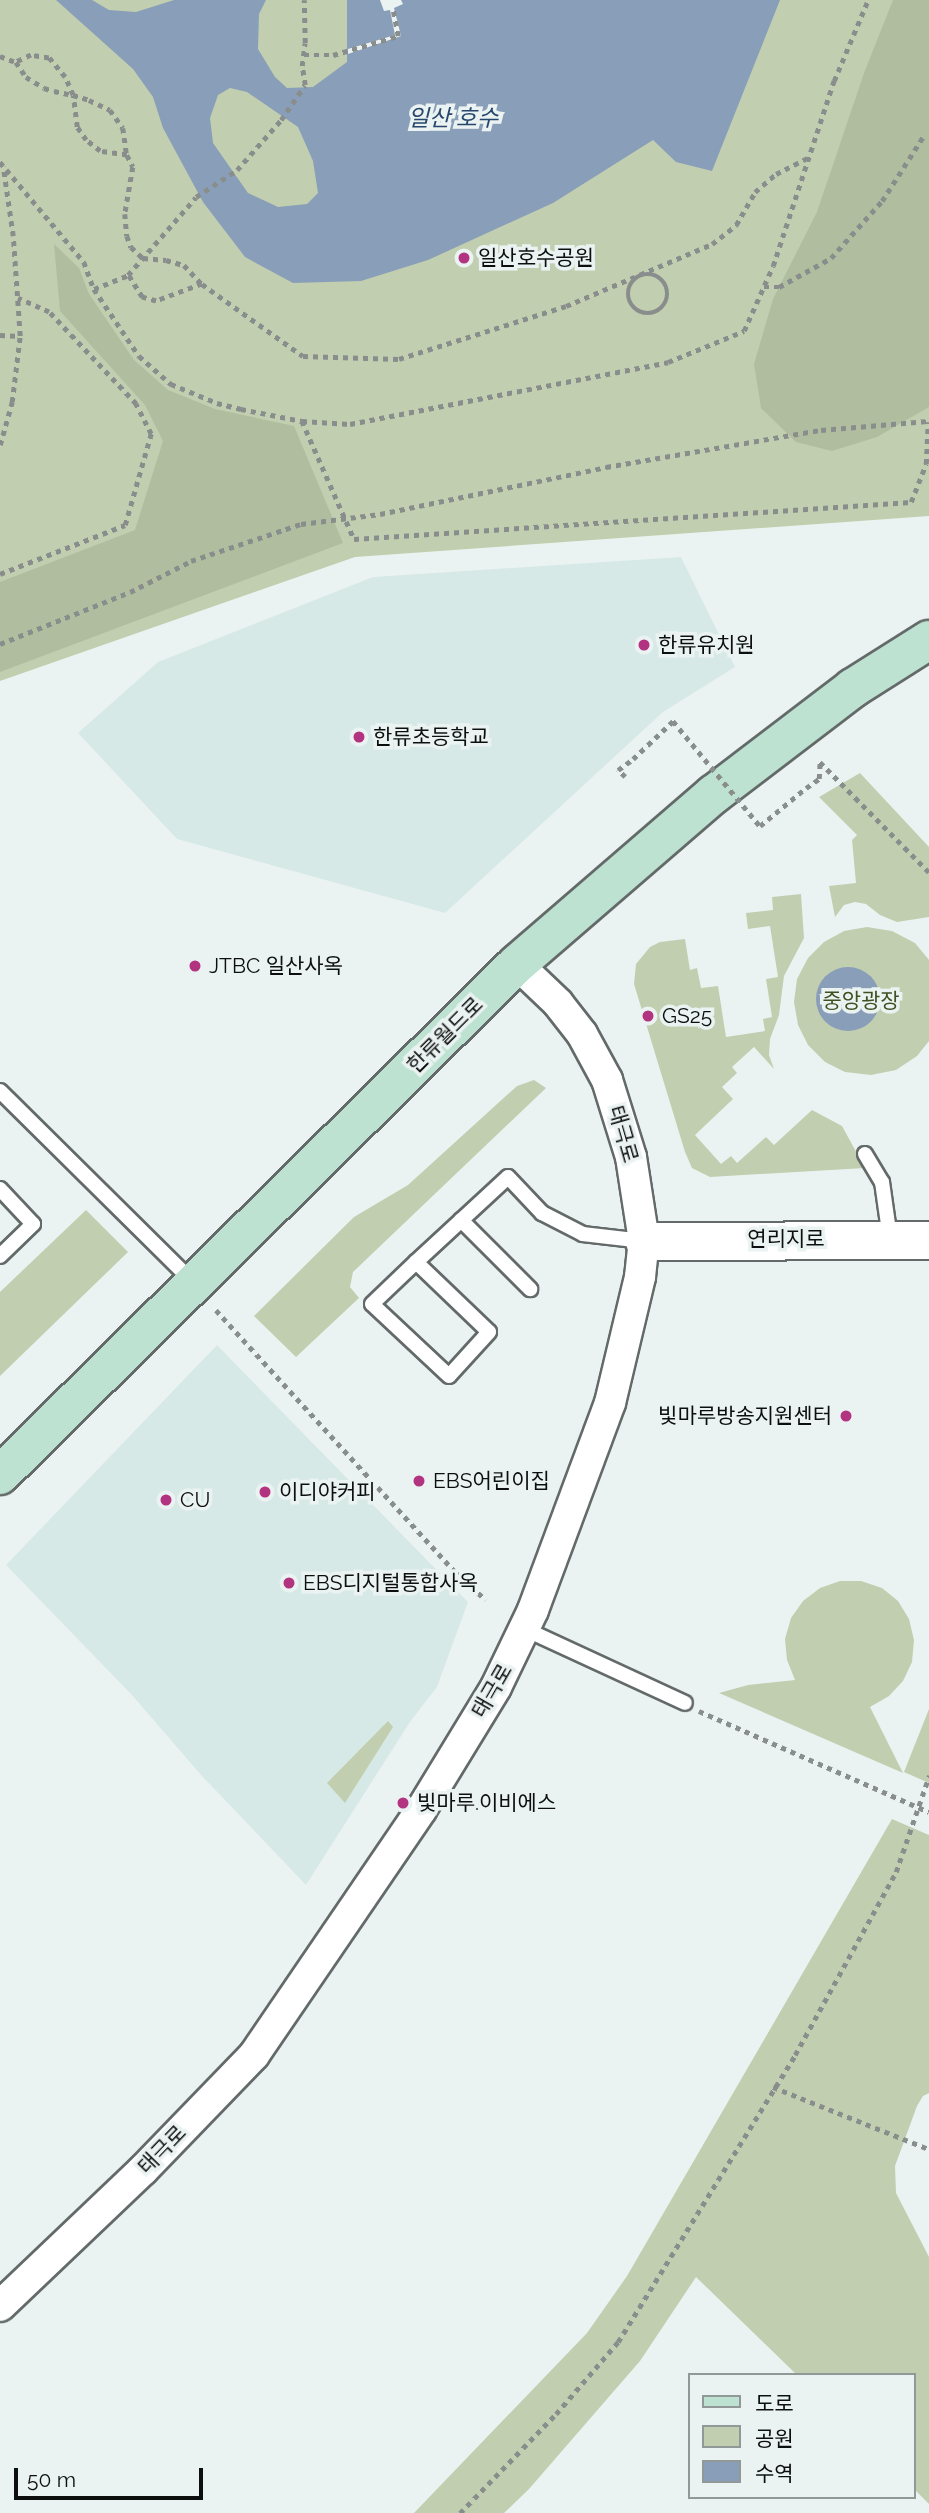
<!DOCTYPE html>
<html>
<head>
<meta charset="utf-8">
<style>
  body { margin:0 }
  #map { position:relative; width:929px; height:2513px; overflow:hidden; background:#ebf3f2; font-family:Raleway,"Noto Sans KR",sans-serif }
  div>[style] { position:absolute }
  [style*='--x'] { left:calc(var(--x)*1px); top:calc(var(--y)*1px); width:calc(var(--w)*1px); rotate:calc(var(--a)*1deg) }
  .built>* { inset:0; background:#d7e9e7 }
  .green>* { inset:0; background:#c2ceb0 }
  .forest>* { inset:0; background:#b0bd9f }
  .water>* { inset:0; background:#899eb8 }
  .round { border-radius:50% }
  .pier>* { inset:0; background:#ebf3f2 }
  .path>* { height:4.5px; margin-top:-2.25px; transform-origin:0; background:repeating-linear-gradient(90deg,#898e8d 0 5px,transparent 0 10px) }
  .path>.ring { margin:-2.25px; padding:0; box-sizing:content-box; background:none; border:4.5px solid #898e8d; border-radius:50% }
  .roads { filter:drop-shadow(2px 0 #636a69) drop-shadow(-2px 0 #636a69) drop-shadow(0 2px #636a69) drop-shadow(0 -2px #636a69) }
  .service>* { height:14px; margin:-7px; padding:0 7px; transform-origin:7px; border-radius:7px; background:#fff }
  .minor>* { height:30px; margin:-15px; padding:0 15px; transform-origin:15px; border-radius:15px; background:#fff }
  .tertiary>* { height:37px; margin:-18.5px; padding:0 18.5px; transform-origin:18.5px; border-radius:18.5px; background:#fff }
  .secondary>* { height:38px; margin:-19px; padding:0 19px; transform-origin:19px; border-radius:19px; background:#bde2d1 }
  .path-bridge>* { height:4.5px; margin-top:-2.25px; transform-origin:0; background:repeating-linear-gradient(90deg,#898e8d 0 5px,transparent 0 10px) }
  .dots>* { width:19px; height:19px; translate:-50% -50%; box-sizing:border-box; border:4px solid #ebf3f2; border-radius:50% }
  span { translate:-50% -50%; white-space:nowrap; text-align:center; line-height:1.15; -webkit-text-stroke:7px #ebf3f2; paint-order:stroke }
  .poi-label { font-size:21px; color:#0c0f0e }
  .left { translate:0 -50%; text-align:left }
  .right { translate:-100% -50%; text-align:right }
  .park-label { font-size:21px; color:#3f5021 }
  .street-label { font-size:21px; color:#0c0f0e }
  .water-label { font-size:23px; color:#27476c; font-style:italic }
  .legend { position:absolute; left:688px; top:2373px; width:228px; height:126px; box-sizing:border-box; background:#ebf3f2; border:2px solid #929897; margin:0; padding:9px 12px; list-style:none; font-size:21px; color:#0c0f0e }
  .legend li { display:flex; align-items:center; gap:14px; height:35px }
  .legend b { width:35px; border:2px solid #929897 }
  .scale { position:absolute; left:14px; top:2468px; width:189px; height:32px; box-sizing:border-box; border:4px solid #0c0f0e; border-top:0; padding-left:9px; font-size:21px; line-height:24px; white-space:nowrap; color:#0c0f0e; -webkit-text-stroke:5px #ebf3f2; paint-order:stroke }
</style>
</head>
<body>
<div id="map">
  <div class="built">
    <div style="clip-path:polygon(681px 557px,735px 667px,663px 712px,445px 913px,177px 839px,78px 733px,158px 662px,373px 577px)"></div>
    <div style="clip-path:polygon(217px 1345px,468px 1602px,437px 1687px,410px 1722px,306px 1885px,201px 1775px,131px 1694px,6px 1565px)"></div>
  </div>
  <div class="green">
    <div style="clip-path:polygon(0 0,929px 0,929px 516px,355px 557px,0 681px)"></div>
    <div style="clip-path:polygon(860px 773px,929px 847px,929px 917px,897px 922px,880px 915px,866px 904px,855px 902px,844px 905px,835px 917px,829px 886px,856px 883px,852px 840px,857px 835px,819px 797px)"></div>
    <div style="clip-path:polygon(801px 894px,804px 938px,784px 976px,779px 1015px,770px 1039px,769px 1055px,774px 1069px,754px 1047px,732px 1067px,737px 1073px,722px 1087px,733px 1099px,695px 1135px,721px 1164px,731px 1156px,737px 1163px,766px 1137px,774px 1145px,812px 1110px,842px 1126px,865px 1168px,710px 1177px,692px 1168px,685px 1152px,634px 984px,636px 964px,650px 947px,660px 942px,685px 939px,690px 970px,697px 968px,701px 988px,718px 986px,726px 1037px,765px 1031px,763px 1019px,772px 1017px,766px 979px,778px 977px,770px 926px,748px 929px,746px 913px,773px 910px,772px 897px)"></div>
    <div style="clip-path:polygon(867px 927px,892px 931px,915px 943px,929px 960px,929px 1041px,917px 1056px,896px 1070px,871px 1075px,845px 1072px,825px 1062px,808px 1045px,798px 1025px,794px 1002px,797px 979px,808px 958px,824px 942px,844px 931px)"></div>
    <div style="clip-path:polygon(534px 1080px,546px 1088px,353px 1272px,350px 1287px,359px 1298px,296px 1357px,254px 1316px,354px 1217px,408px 1185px,517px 1086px)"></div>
    <div style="clip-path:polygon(86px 1210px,128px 1252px,0 1376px,0 1292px)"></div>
    <div style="clip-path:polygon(840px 1581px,861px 1581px,882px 1588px,898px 1601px,909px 1619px,914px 1640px,912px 1662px,903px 1681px,889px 1696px,870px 1707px,903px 1773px,719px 1693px,748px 1685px,795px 1680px,787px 1660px,785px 1639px,791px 1618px,803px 1601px,820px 1588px)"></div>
    <div style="clip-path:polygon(929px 1709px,929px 1783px,904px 1772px)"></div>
    <div style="clip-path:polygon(388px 1721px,393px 1727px,345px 1803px,327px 1783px)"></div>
    <div style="clip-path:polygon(892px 1819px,929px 1835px,929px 2093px,923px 2096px,917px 2106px,895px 2166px,896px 2193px,929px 2257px,929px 2504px,913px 2488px,913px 2375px,797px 2375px,696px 2277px,640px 2361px,529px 2489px,504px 2513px,414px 2513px,587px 2333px,627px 2276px)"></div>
  </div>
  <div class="forest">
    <div style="clip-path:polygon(893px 0,929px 0,929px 407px,877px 437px,832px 451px,796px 442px,761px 408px,754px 364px,773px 299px,817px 212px,864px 73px)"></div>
    <div style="clip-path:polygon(54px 244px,79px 268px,89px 294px,134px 360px,168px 390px,215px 409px,294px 426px,343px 543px,0 672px,0 582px,135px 530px,163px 441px,145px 405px,60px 311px)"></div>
  </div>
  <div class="water">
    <div style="clip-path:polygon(evenodd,56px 0,92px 0,109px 10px,136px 12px,174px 0,266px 0,259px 14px,258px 49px,275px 77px,287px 88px,313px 87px,347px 62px,347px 0,780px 0,712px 171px,676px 162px,653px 140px,553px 203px,428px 260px,361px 281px,293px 283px,245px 257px,203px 202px,163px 128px,153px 97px,133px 69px,56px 0,230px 88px,247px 92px,298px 127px,313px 161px,318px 193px,307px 204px,278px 207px,248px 193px,213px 143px,210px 118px,218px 95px,230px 88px)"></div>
    <div class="round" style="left:816px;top:967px;width:64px;height:64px"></div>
  </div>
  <div class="pier">
    <div style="clip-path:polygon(380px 0,401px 0,403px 4px,394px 8px,401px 36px,348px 54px,348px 49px,395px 35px,390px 10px,384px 11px)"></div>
  </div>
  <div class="path">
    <div style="--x:304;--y:55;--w:29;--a:0"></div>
    <div style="--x:333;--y:55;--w:68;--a:-16.3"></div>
    <div style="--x:398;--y:36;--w:26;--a:-101"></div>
    <div style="--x:0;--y:56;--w:17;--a:21"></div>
    <div style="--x:127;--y:155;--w:27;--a:-172"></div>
    <div style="--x:100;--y:151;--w:18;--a:-142"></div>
    <div style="--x:86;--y:140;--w:16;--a:-125"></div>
    <div style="--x:77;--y:127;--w:32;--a:-97"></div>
    <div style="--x:73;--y:95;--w:20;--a:-114"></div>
    <div style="--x:65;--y:77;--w:25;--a:-130"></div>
    <div style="--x:49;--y:58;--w:18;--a:-171"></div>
    <div style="--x:31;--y:55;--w:17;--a:155"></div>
    <div style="--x:16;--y:62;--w:18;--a:56"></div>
    <div style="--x:26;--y:77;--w:21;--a:31"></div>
    <div style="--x:44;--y:88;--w:10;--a:17"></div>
    <div style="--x:54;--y:91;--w:19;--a:12"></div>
    <div style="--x:73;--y:95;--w:17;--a:17"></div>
    <div style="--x:89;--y:100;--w:23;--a:25"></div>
    <div style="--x:110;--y:110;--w:22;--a:54"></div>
    <div style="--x:123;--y:128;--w:27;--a:82"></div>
    <div style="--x:127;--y:155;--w:13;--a:63"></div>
    <div style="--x:133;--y:167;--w:48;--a:99.7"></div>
    <div style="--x:125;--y:214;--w:22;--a:85"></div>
    <div style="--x:127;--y:236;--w:12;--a:70"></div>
    <div style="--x:131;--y:247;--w:16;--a:43"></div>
    <div style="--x:143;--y:258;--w:23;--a:5"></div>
    <div style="--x:166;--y:260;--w:19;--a:16"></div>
    <div style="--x:184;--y:265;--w:26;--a:47"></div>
    <div style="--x:202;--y:284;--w:124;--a:35.5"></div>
    <div style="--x:303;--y:356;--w:96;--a:1.8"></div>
    <div style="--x:399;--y:359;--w:175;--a:-17.6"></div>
    <div style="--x:566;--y:306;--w:159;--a:-23"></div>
    <div style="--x:712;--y:244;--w:31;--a:-38"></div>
    <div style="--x:736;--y:225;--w:38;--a:-60"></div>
    <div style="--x:755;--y:192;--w:28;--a:-41"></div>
    <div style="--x:776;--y:174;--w:36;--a:-27"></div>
    <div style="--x:0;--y:162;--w:131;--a:50"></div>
    <div style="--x:84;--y:262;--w:29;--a:70"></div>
    <div style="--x:94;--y:289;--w:81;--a:56.1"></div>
    <div style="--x:139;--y:356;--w:43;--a:41.2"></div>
    <div style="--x:171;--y:384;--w:50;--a:22.4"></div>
    <div style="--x:217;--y:403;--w:25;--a:14"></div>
    <div style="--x:241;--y:409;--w:62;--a:11.1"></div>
    <div style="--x:302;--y:421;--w:48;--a:3.6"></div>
    <div style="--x:350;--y:424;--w:324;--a:-11"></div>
    <div style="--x:668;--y:362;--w:82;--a:-22.2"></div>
    <div style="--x:744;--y:331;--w:71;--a:-66"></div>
    <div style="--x:773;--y:266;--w:195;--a:-71.8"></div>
    <div style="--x:834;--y:81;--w:88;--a:-67.2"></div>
    <div class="ring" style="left:628px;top:274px;width:35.5px;height:35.5px"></div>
    <div style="--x:202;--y:284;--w:49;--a:159.7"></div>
    <div style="--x:156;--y:301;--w:15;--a:-164"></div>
    <div style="--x:142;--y:297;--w:26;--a:-122"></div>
    <div style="--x:128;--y:275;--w:103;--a:-48.9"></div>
    <div style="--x:196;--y:197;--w:49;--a:-33.4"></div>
    <div style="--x:237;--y:170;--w:67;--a:-48.7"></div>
    <div style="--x:281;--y:120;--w:42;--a:-55.6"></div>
    <div style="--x:305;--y:85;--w:19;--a:-99"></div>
    <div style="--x:302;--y:66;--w:23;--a:-83"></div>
    <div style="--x:305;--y:43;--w:43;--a:-91.3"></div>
    <div style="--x:764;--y:287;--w:15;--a:0"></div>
    <div style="--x:779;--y:287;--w:60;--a:-29.1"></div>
    <div style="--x:831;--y:258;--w:76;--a:-48.2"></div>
    <div style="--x:882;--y:201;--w:76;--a:-57.4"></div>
    <div style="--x:94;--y:289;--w:37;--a:-22"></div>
    <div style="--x:0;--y:335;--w:20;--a:3"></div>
    <div style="--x:302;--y:421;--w:129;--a:66.2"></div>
    <div style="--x:354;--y:539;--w:558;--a:-3.8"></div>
    <div style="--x:911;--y:502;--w:41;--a:-68.5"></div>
    <div style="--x:926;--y:464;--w:42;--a:-87.3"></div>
    <div style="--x:0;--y:445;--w:45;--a:-74.4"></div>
    <div style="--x:12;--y:402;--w:66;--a:-83.1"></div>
    <div style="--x:20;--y:336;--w:100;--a:-94"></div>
    <div style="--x:13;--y:236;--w:70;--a:-98.2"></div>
    <div style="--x:0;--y:574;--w:134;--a:-21.4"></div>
    <div style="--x:125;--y:525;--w:95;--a:-74.1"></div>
    <div style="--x:151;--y:434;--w:34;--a:-117"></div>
    <div style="--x:136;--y:404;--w:127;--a:-133.4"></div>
    <div style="--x:49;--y:312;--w:34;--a:-156"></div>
    <div style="--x:0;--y:644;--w:140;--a:-21.8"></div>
    <div style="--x:130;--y:592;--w:68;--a:-26.9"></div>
    <div style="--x:191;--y:561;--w:116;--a:-18.6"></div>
    <div style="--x:301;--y:524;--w:80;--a:-7.2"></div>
    <div style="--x:380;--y:514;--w:231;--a:-11.7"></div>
    <div style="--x:606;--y:467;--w:218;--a:-9.8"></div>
    <div style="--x:821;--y:430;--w:107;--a:-4.8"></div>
    <div style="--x:820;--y:762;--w:155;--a:45.3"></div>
    <div style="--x:625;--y:777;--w:10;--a:-135"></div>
    <div style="--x:618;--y:770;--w:19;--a:-36"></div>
    <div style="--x:806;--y:788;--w:16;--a:-35"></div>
    <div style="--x:819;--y:779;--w:17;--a:-87"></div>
    <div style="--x:216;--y:1310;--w:356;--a:47.6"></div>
    <div style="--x:456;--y:1573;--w:40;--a:42"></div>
    <div style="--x:699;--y:1711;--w:251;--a:23.7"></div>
    <div style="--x:773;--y:2087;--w:168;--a:21.7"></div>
    <div style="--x:460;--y:2513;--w:138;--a:-45.9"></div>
    <div style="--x:556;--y:2414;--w:95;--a:-49.3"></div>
    <div style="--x:618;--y:2342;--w:337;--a:-58.3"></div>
    <div style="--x:795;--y:2055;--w:209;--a:-61.1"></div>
    <div style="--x:896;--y:1872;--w:102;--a:-71"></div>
  </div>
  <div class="roads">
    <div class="service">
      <div style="--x:0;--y:1091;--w:272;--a:44.7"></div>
      <div style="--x:865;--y:1154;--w:33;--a:59"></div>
      <div style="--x:882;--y:1182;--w:57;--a:81.9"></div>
      <div style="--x:0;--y:1189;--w:48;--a:46.7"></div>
      <div style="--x:33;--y:1224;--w:46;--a:135.9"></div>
      <div style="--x:461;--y:1220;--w:98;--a:45"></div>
      <div style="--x:416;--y:1262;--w:101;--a:43.8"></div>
      <div style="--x:489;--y:1332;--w:59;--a:132.3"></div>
      <div style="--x:449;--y:1376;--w:105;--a:-136.9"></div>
      <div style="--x:372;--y:1304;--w:61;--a:-43.7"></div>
      <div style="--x:416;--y:1262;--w:125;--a:-42.7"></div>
      <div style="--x:508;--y:1177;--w:50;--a:46.6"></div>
      <div style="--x:542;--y:1213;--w:46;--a:27.1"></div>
      <div style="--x:583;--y:1234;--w:60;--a:6.7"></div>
      <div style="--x:525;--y:1629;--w:176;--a:24.8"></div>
    </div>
    <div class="minor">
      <div style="--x:0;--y:2306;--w:197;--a:-43.6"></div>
      <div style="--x:143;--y:2170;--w:160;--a:-46"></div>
      <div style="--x:254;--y:2055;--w:297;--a:-55.7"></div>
      <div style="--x:421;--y:1810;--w:144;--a:-58.6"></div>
      <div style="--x:496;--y:1687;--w:85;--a:-64.3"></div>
      <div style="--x:533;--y:1610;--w:221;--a:-69.6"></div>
      <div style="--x:610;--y:1403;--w:130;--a:-76.6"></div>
      <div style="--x:640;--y:1277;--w:36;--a:-84"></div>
      <div style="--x:644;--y:1241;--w:85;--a:-98.8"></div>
      <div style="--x:631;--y:1157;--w:81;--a:-107.3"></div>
      <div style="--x:607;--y:1080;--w:52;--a:-118.5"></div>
      <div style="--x:582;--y:1034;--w:39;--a:-128"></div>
      <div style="--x:558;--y:1003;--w:57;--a:-136.4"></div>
    </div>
    <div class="tertiary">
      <div style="--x:644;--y:1241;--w:285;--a:-0.2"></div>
    </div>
    <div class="secondary">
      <div style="--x:0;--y:1475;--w:727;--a:-44.67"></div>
      <div style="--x:517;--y:964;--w:260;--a:-40.8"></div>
      <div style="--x:714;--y:794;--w:175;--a:-37.3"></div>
      <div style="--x:853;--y:688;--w:90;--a:-32.3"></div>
    </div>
  </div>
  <div class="path-bridge">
    <div style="--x:633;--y:759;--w:55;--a:-43.5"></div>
    <div style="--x:673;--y:721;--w:136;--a:50.4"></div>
    <div style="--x:760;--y:826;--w:60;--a:-39.6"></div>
  </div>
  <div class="dots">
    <div style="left:464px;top:258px;background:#b23380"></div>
    <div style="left:644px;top:645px;background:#b23380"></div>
    <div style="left:359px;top:737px;background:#b23380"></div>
    <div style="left:195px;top:966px;background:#b23380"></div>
    <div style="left:648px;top:1016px;background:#b23380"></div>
    <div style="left:846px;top:1416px;background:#b23380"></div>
    <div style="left:419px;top:1481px;background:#b23380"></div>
    <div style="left:265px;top:1492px;background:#b23380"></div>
    <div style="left:166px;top:1500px;background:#b23380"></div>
    <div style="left:289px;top:1583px;background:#b23380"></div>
    <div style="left:403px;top:1803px;background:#b23380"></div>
  </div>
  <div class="poi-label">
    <span class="left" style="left:478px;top:258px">일산호수공원</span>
    <span class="left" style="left:658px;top:645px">한류유치원</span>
    <span class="left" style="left:373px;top:737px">한류초등학교</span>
    <span class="left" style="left:209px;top:966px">JTBC 일산사옥</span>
    <span class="left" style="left:662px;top:1016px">GS25</span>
    <span class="right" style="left:832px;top:1416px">빛마루방송지원센터</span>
    <span class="left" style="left:433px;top:1481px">EBS어린이집</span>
    <span class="left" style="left:279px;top:1492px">이디야커피</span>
    <span class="left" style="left:180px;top:1500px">CU</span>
    <span class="left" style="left:303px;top:1583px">EBS디지털통합사옥</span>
    <span class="left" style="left:417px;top:1803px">빛마루.이비에스</span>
  </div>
  <div class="park-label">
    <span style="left:861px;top:1001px">중앙광장</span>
  </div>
  <div class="street-label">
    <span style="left:445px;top:1035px;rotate:-45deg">한류월드로</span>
    <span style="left:623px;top:1134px;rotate:74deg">태극로</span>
    <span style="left:786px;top:1239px">연리지로</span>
    <span style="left:492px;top:1691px;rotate:-60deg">태극로</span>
    <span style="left:162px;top:2150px;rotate:-46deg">태극로</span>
  </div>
  <div class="water-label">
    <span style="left:453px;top:118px">일산 호수</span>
  </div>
  <ul class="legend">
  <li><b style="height:9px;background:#bde2d1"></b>도로</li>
  <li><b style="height:19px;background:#c2ceb0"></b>공원</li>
  <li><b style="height:19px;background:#899eb8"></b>수역</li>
  </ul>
  <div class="scale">50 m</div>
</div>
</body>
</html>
